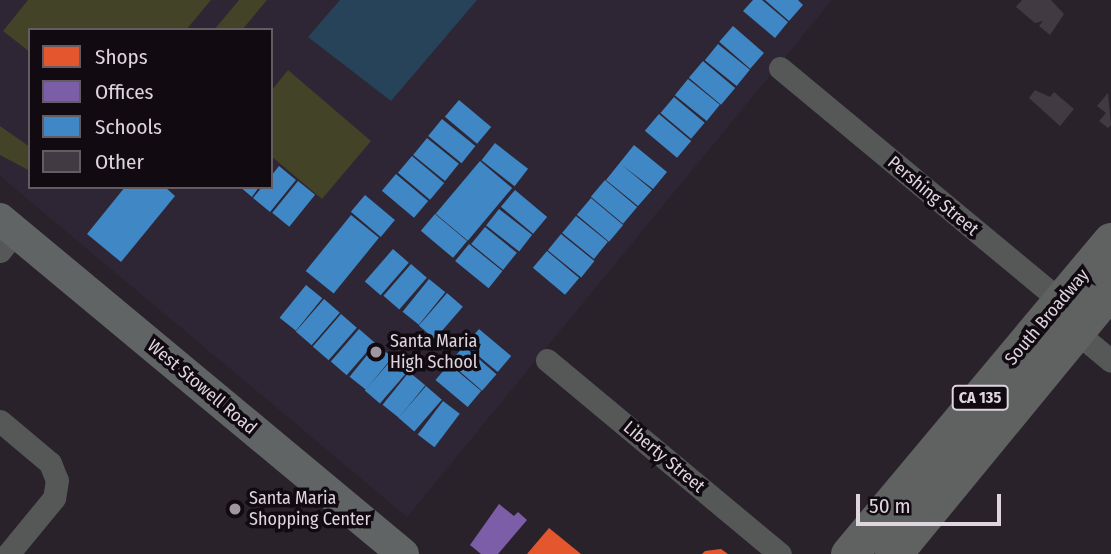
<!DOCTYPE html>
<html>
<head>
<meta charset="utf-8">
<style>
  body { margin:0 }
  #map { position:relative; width:1111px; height:554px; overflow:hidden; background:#29222a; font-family:"Fira Sans Condensed",sans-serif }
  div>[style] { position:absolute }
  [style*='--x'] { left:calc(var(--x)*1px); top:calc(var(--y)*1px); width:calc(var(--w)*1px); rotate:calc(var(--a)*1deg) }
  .education>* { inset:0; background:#2e2635 }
  .green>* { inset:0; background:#424327 }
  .water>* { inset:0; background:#274359 }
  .shops>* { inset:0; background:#e4572e }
  .offices>* { inset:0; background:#7b5ea7 }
  .schools>* { inset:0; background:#3f88c5; transform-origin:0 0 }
  .building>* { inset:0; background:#423a43 }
  .street>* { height:23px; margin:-11.5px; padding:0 11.5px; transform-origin:11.5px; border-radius:11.5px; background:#565858 }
  .secondary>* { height:32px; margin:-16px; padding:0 16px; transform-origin:16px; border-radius:16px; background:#616464 }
  .primary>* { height:37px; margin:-18.5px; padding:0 18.5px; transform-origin:18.5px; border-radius:18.5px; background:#606262 }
  .dots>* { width:19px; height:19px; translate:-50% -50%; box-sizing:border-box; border:4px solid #110b11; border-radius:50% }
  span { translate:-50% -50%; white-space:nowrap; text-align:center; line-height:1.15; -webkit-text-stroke:7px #110b11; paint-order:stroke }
  .shield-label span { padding:2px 5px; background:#110b11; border:2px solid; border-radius:5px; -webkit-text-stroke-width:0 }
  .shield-label { font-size:16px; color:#ded5df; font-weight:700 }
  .street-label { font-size:18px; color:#ded5df }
  .poi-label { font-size:18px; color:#ded5df }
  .left { translate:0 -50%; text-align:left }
  .legend { position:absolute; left:28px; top:28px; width:245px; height:161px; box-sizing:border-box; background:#110b11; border:2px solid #635c63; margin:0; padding:9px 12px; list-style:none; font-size:21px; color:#ded5df }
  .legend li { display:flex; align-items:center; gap:14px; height:35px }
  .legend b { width:35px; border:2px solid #635c63 }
  .scale { position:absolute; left:856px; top:494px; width:145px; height:32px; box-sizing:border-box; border:4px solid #ded5df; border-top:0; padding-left:9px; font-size:21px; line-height:24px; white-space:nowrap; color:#ded5df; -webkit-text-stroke:5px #110b11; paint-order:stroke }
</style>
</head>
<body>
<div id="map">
  <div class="education">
    <div style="clip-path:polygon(evenodd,0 0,832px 0,407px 517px,0 176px,0 0,30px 30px,271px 30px,271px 187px,30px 187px,30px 30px)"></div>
  </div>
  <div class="green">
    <div style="clip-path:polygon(28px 0,211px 0,186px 30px,30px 30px,30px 52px,3px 31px)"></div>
    <div style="clip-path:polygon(239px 0,267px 0,242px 30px,214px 30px)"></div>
    <div style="clip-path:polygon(288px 70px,371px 141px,322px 199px,271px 156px,271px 91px)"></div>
    <div style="clip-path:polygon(0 126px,30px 147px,30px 171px,0 155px)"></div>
  </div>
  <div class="water">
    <div style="clip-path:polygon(340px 0,477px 0,391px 101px,308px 37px)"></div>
  </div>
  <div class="shops">
    <div style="clip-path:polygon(549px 528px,581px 554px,527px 554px)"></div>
    <div style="clip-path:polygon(721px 549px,728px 554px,702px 554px,705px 551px)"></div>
  </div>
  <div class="offices">
    <div style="clip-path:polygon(499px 504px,514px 516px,518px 512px,527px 520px,498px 554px,481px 554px,470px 545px)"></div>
  </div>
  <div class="schools">
    <div style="clip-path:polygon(753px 0,762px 0,788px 22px,775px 38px,743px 11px)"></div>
    <div style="clip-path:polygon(765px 0,798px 0,803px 5px,789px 21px)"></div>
    <div style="left:733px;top:26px;width:41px;height:21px;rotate:41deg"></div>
    <div style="left:718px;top:44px;width:41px;height:21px;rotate:39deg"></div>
    <div style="left:703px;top:61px;width:42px;height:22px;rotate:40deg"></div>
    <div style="left:688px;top:79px;width:41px;height:21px;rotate:39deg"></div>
    <div style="left:674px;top:97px;width:40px;height:21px;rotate:40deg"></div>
    <div style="left:459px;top:100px;width:42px;height:22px;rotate:40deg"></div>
    <div style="left:659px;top:114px;width:42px;height:22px;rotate:40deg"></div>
    <div style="left:442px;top:119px;width:43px;height:22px;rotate:39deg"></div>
    <div style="left:427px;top:138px;width:41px;height:22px;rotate:39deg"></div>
    <div style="left:495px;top:143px;width:42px;height:22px;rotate:38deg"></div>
    <div style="clip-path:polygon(634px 145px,667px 172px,653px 189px,622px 165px,652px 190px,638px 206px,606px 180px)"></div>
    <div style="left:412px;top:156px;width:42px;height:22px;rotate:40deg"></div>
    <div style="left:480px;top:161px;width:42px;height:69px;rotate:40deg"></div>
    <div style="clip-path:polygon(279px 166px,296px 180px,270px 212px,253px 198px,262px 187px,271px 187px,271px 176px)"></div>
    <div style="left:396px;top:174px;width:42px;height:22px;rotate:40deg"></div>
    <div style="left:605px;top:180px;width:42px;height:22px;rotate:40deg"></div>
    <div style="left:298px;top:181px;width:22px;height:41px;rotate:39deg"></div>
    <div style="clip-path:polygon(125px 187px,165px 187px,175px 196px,121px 262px,87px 234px)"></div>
    <div style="clip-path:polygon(240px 187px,259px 187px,252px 197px)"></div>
    <div style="left:515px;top:190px;width:42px;height:22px;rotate:40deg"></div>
    <div style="left:365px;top:195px;width:39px;height:22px;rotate:40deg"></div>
    <div style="left:591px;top:198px;width:42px;height:22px;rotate:40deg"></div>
    <div style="left:499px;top:209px;width:42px;height:21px;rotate:38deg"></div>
    <div style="left:435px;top:214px;width:42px;height:22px;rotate:40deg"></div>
    <div style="left:351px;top:215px;width:36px;height:72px;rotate:39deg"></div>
    <div style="left:576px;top:216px;width:41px;height:22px;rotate:39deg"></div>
    <div style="left:485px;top:227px;width:41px;height:22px;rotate:39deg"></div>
    <div style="left:561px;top:234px;width:43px;height:21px;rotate:39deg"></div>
    <div style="left:469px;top:244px;width:43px;height:22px;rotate:39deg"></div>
    <div style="left:393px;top:249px;width:21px;height:43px;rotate:41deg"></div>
    <div style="left:547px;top:251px;width:42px;height:22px;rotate:40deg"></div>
    <div style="left:411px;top:264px;width:21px;height:42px;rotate:41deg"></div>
    <div style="left:429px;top:279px;width:21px;height:42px;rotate:39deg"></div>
    <div style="left:306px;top:285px;width:21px;height:42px;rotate:39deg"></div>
    <div style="left:447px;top:293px;width:21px;height:43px;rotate:41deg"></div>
    <div style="left:324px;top:299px;width:21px;height:43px;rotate:41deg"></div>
    <div style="left:341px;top:314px;width:21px;height:43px;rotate:41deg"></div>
    <div style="left:359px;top:329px;width:21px;height:43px;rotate:41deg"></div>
    <div style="left:479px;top:329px;width:42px;height:21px;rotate:40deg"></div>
    <div style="left:376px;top:344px;width:21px;height:42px;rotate:39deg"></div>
    <div style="left:464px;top:346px;width:43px;height:22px;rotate:41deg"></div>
    <div style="left:393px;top:358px;width:20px;height:43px;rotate:41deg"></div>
    <div style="left:449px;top:364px;width:42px;height:21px;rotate:40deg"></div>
    <div style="left:409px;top:372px;width:21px;height:42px;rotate:39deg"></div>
    <div style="left:426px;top:386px;width:21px;height:42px;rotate:41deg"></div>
    <div style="left:443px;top:401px;width:21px;height:42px;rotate:37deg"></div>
  </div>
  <div class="building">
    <div style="clip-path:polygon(1022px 0,1051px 0,1064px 14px,1050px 35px,1039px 26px,1043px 21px,1035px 23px,1016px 7px)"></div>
    <div style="clip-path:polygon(1035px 90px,1050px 97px,1054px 92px,1074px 109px,1060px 126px,1029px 98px)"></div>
    <div style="clip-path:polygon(1108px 93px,1111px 125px,1108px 128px,1099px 121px,1106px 113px,1097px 106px)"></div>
  </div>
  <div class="street">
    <div style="--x:780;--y:68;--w:365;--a:39.7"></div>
    <div style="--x:1061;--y:301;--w:34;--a:64"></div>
    <div style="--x:1076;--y:332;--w:45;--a:39.6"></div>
    <div style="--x:0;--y:251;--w:24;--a:-52"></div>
    <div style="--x:547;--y:360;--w:303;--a:39.8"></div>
    <div style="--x:0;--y:421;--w:65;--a:40"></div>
    <div style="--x:50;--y:463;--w:18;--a:68"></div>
    <div style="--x:57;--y:480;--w:18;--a:99"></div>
    <div style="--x:54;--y:498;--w:72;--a:129.4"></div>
  </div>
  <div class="secondary">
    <div style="--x:0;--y:219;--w:524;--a:39.74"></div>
  </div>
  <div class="primary">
    <div style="--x:849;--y:554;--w:408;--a:-50.1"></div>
    <div style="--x:893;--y:554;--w:343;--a:-50.6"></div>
  </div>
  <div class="dots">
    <div style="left:376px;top:352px;background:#9f96a0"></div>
    <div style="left:235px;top:509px;background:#9f96a0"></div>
  </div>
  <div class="shield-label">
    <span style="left:980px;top:398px">CA 135</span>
  </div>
  <div class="street-label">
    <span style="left:933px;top:196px;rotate:40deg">Pershing Street</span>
    <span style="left:1047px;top:317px;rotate:-50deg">South Broadway</span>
    <span style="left:202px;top:387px;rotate:40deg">West Stowell Road</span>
    <span style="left:664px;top:457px;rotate:40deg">Liberty Street</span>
  </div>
  <div class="poi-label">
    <span class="left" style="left:390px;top:352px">Santa Maria<br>High School</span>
    <span class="left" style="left:249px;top:509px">Santa Maria<br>Shopping Center</span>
  </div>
  <ul class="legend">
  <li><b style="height:19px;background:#e4572e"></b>Shops</li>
  <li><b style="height:19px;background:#7b5ea7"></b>Offices</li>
  <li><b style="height:19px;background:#3f88c5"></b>Schools</li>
  <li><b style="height:19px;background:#423a43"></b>Other</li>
  </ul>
  <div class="scale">50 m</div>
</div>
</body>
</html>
